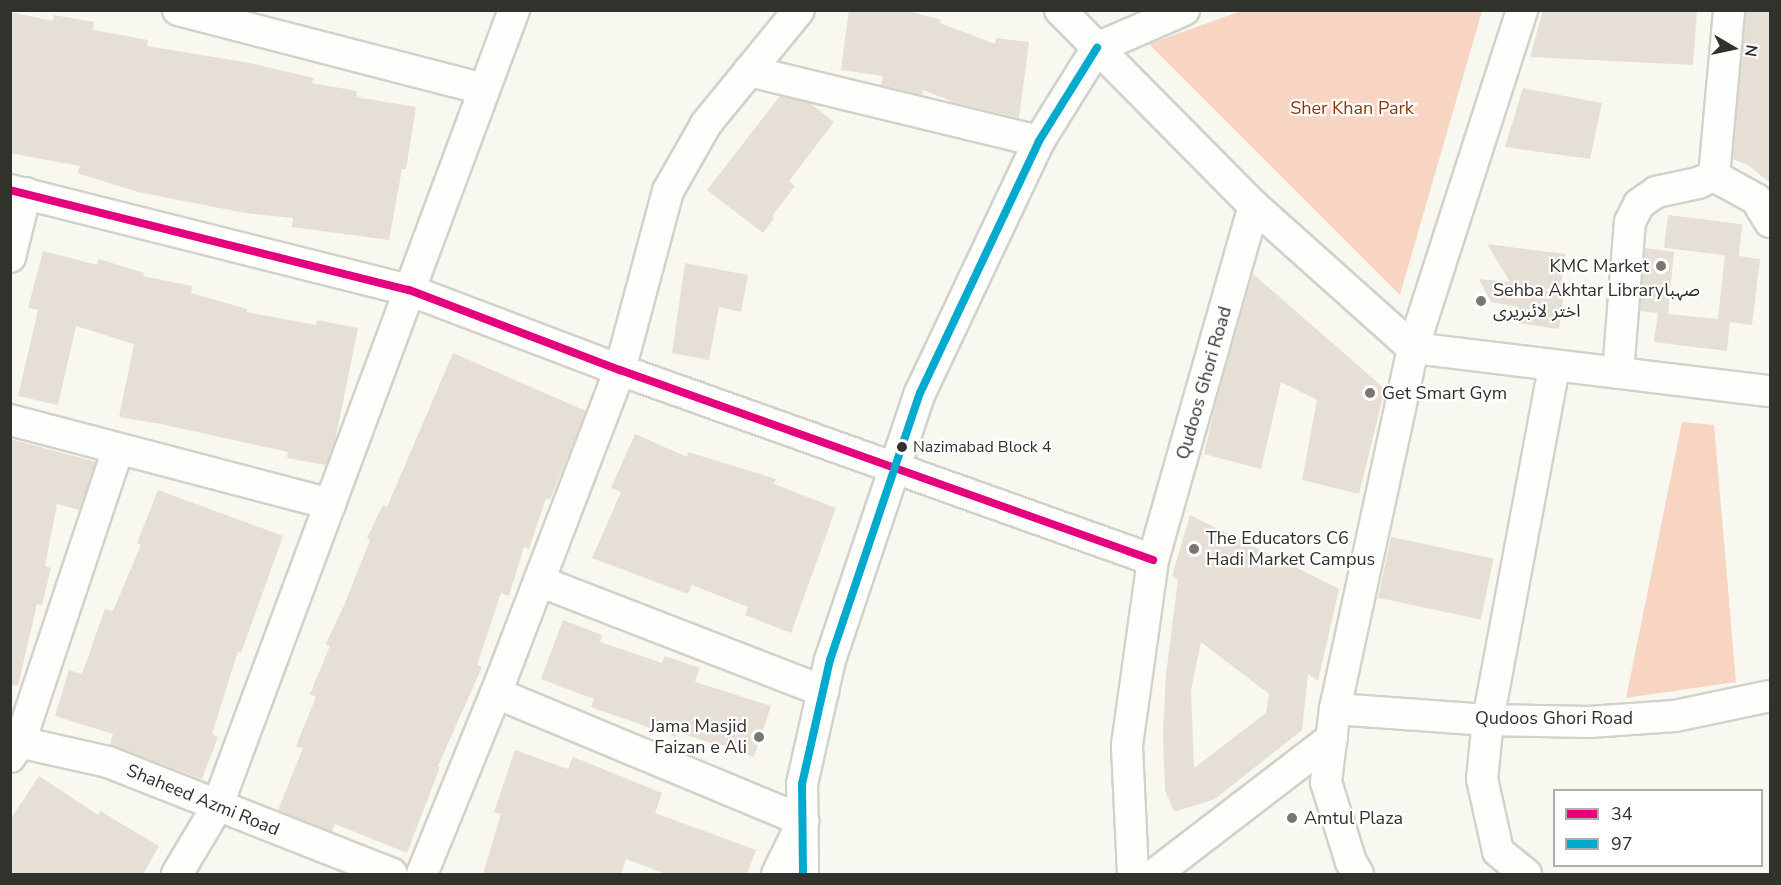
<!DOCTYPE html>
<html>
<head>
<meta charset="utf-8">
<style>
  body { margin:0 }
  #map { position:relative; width:1781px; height:885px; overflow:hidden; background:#f8f8f0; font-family:"Nunito Sans","Noto Sans Arabic",sans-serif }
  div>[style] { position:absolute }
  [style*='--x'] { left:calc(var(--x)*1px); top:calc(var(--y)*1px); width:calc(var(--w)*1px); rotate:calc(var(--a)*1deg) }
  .green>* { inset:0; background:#f7d5c2 }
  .building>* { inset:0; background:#e5dfd5; transform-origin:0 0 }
  .roads { filter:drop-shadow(2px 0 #d2d2cb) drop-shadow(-2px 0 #d2d2cb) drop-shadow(0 2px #d2d2cb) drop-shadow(0 -2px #d2d2cb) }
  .minor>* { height:30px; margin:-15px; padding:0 15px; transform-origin:15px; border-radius:15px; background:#fefefd }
  .bus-1>* { height:8px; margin:-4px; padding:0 4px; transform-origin:4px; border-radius:4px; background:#e5007d }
  .bus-2>* { height:8px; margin:-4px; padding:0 4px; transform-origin:4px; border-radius:4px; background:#00a9ce }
  .dots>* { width:16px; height:16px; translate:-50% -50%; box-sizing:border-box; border:3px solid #fff; border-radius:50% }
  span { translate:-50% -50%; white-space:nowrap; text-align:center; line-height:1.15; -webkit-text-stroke:4.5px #fff; paint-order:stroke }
  .bus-label { font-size:16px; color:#32322c }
  .left { translate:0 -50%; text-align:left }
  .park-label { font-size:18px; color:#8b390a }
  .poi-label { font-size:18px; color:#32322c }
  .right { translate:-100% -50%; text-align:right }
  .street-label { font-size:18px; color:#32322c }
  .frame { position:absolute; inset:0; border:12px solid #32322c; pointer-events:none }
  .legend { position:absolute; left:1553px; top:789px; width:210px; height:78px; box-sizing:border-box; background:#fff; border:2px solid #adadab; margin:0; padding:8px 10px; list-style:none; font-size:18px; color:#32322c }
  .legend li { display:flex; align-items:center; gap:12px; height:30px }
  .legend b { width:30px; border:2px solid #adadab }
  .north { position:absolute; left:1703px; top:18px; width:60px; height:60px; -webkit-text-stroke:4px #fff; paint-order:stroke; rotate:99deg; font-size:16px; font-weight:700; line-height:24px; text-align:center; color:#32322c }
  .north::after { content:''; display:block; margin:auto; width:21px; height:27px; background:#32322c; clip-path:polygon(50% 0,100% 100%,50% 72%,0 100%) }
</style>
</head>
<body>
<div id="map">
  <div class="green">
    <div style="clip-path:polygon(1241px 11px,1482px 11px,1400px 295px,1149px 44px)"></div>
    <div style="clip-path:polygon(1682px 422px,1714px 425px,1736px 682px,1626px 698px)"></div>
  </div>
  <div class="building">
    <div style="clip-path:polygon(849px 10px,905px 10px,941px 20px,940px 23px,995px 44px,996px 38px,1029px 42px,1019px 118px,956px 103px,923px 90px,922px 95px,881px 85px,883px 76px,841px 70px)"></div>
    <div style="clip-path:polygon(1543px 10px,1697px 10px,1693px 65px,1530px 57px)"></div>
    <div style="clip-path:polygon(1746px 10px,1770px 10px,1770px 183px,1748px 165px,1733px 159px)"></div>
    <div style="clip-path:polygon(10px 12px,53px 21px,54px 15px,94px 22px,93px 30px,148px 40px,147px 46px,250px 63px,314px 78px,312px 83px,357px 91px,356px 97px,416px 107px,406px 169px,402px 169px,389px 240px,292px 227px,293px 218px,245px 213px,138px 192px,77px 173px,80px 166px,10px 153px)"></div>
    <div style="clip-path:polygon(1523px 88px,1602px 103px,1590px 159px,1505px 147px)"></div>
    <div style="clip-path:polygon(780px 96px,810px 103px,834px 122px,789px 181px,795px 186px,772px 216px,774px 218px,763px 233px,707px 190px)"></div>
    <div style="left:1668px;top:215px;width:75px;height:33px;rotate:7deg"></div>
    <div style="clip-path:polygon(1487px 244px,1566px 254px,1561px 286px,1564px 293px,1559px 329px,1517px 323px,1519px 307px,1491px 302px,1479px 279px,1510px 282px)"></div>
    <div style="clip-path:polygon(1645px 248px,1674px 252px,1668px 314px,1718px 319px,1725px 254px,1760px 259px,1752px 325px,1730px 322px,1727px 351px,1654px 342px,1658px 313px,1640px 311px)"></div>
    <div style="clip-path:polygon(43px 251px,97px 265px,99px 259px,144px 273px,143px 276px,192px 286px,191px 293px,247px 309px,246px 312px,316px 325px,317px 320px,358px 328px,335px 441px,326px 465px,287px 458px,288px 452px,161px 424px,119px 417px,134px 344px,76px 326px,58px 405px,18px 396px,38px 310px,28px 308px)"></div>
    <div style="clip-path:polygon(685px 263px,748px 275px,741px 312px,719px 307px,709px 360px,672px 353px)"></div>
    <div style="clip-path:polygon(1253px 274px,1385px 389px,1359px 494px,1302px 480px,1317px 400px,1281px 382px,1261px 469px,1204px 454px,1217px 398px)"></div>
    <div style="clip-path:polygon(453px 353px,586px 411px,550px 500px,546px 498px,529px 549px,524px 547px,509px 596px,501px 593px,477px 665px,482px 667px,438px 766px,440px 767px,407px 853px,335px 824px,332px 832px,278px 810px,303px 748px,296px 746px,316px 697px,310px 694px,330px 646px,326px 644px,345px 603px,370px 540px,367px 538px,383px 505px,387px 507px)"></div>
    <div style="clip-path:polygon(635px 434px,687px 457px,688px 452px,776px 479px,774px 484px,836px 508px,791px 633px,745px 615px,748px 607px,692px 585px,688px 594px,592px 558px,621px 492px,611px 488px)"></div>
    <div style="clip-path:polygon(10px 439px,96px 462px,79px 510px,57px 504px,45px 566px,51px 568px,42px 605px,37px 604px,18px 686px,10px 685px)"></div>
    <div style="clip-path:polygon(158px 490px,283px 536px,241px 653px,238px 651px,212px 734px,218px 737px,202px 779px,110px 745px,113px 734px,55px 716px,69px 670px,82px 674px,105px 609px,113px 611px,141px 545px,137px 543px)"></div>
    <div style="clip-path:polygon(evenodd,1190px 515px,1339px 589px,1318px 681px,1308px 674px,1302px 730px,1215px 799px,1174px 812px,1165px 790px,1163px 733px,1166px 674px,1178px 580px,1172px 576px,1190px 515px,1201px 642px,1269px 694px,1266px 713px,1194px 768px,1191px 690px,1201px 642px)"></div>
    <div style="left:1391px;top:537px;width:105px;height:62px;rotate:12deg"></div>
    <div style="clip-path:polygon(563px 620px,602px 635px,600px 642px,662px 663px,665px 656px,700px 668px,695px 682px,771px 706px,754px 757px,677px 732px,676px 737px,591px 707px,594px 699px,541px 679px)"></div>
    <div style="clip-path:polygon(515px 750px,568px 769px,573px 757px,662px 793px,655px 813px,756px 850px,747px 874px,666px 874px,626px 859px,621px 874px,483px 874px,501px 814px,494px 812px)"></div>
    <div style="clip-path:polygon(39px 776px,98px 815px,100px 811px,159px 846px,143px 874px,10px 874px,10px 820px)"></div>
  </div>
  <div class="roads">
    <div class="minor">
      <div style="--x:178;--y:10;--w:316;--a:14.5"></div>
      <div style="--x:1060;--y:10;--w:276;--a:45.3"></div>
      <div style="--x:1254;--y:206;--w:213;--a:41.8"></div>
      <div style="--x:1413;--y:348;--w:360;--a:6.9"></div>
      <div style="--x:1097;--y:48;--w:95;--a:-23.6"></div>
      <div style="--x:749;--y:71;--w:298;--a:13.6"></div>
      <div style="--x:1714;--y:176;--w:48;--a:28.7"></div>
      <div style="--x:1756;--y:199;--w:27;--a:59"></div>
      <div style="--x:10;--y:190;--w:411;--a:14.1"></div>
      <div style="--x:409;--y:290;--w:226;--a:20.8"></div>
      <div style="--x:620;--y:370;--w:566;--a:19.62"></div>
      <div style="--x:10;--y:257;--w:66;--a:-76"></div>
      <div style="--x:1618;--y:373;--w:151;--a:-85.5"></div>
      <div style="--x:1630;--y:222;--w:20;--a:-63"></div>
      <div style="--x:1639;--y:204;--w:21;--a:-35"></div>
      <div style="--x:1656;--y:192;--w:43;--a:-12.1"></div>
      <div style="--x:1698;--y:183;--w:17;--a:-24"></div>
      <div style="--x:1714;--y:176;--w:167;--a:-84.8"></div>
      <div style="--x:10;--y:420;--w:331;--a:14.7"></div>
      <div style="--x:539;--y:581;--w:305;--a:21.2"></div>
      <div style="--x:496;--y:693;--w:333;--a:22.6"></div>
      <div style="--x:803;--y:821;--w:59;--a:116.1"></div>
      <div style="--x:1335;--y:709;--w:153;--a:4.1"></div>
      <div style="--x:1488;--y:720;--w:101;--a:1.1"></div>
      <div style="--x:1589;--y:722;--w:86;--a:-4"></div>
      <div style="--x:1675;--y:716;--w:97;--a:-11.9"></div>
      <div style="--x:10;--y:740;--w:100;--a:12.7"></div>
      <div style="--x:108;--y:762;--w:305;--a:21.5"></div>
      <div style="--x:10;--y:757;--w:18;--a:-56"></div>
      <div style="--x:20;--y:742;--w:309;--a:-71.5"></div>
      <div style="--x:177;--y:874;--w:78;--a:-59.2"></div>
      <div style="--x:217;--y:807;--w:851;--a:-69.56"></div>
      <div style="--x:422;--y:874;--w:196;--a:-67.8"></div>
      <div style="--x:496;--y:693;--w:346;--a:-69"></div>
      <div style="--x:620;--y:370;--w:185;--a:-75"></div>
      <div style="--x:668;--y:191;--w:77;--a:-60.4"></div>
      <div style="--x:706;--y:124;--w:147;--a:-50.8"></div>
      <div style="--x:803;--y:874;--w:90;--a:-90.6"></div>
      <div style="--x:802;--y:784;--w:127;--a:-77.3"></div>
      <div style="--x:830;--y:660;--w:282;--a:-71.4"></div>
      <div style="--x:920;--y:393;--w:279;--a:-64.7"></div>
      <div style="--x:1039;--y:141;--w:110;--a:-58.1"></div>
      <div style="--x:1133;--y:874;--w:129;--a:-92.7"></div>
      <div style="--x:1127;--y:745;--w:187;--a:-82"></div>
      <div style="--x:1153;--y:560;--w:368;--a:-74.1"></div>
      <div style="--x:1155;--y:874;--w:223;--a:-37.5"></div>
      <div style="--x:1358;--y:874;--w:14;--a:-120"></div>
      <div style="--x:1351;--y:862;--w:84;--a:-107.4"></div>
      <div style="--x:1326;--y:782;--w:74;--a:-83"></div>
      <div style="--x:1335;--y:709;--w:369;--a:-77.8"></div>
      <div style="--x:1413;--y:348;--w:355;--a:-72.1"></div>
      <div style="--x:1526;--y:874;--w:36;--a:-141"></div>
      <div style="--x:1498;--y:851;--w:74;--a:-102.5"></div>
      <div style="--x:1482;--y:779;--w:59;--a:-84.2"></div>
      <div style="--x:1488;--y:720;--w:360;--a:-79.4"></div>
    </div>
  </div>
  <div class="bus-1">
    <div style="--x:10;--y:190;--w:411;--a:14.1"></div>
    <div style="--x:409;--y:290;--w:226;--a:20.8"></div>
    <div style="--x:620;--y:370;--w:566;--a:19.62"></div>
  </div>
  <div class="bus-2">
    <div style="--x:803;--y:874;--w:90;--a:-90.6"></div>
    <div style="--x:802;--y:784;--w:127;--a:-77.3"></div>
    <div style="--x:830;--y:660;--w:282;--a:-71.4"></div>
    <div style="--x:920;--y:393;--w:279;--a:-64.7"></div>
    <div style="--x:1039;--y:141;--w:110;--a:-58.1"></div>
  </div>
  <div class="dots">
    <div style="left:1661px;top:266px;background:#777771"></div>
    <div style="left:1481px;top:301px;background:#777771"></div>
    <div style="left:1370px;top:393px;background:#777771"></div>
    <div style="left:902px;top:447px;background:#32322c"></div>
    <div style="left:1194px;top:549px;background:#777771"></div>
    <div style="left:759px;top:737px;background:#777771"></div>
    <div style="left:1292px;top:818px;background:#777771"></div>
  </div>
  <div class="bus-label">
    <span class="left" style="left:913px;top:447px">Nazimabad Block 4</span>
  </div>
  <div class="park-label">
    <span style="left:1352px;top:108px">Sher Khan Park</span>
  </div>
  <div class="poi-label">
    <span class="right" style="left:1649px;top:266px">KMC Market</span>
    <span class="left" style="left:1493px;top:301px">Sehba Akhtar Libraryصہبا<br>اختر لائبریری</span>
    <span class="left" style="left:1382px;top:393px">Get Smart Gym</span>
    <span class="left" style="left:1206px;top:549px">The Educators C6<br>Hadi Market Campus</span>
    <span class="right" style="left:747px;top:737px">Jama Masjid<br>Faizan e Ali</span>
    <span class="left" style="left:1304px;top:818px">Amtul Plaza</span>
  </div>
  <div class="street-label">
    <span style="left:1204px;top:383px;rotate:-74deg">Qudoos Ghori Road</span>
    <span style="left:1554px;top:718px">Qudoos Ghori Road</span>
    <span style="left:203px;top:800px;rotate:22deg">Shaheed Azmi Road</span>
  </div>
  <div class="frame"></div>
  <ul class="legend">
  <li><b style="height:8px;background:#e5007d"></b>34</li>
  <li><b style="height:8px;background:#00a9ce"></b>97</li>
  </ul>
  <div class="north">N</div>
</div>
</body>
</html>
